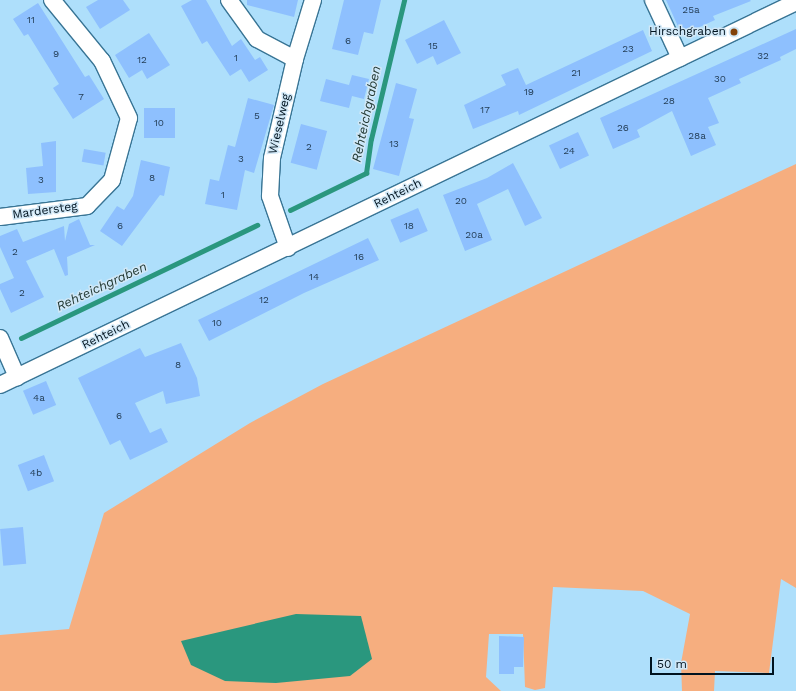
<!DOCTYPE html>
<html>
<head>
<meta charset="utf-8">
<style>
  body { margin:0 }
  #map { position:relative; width:796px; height:691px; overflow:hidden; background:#aedffb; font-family:"Work Sans",sans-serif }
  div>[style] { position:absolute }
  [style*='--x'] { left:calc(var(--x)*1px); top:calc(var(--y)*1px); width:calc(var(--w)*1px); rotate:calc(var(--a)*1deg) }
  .green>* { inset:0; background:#f6ae7f }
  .water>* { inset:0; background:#2a977e }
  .stream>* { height:5px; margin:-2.5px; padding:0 2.5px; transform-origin:2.5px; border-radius:2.5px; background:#2a977e }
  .building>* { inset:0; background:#8ec0fe; transform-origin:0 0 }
  .roads { filter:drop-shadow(1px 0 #397595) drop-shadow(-1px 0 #397595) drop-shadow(0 1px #397595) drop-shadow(0 -1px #397595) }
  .street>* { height:16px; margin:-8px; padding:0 8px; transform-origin:8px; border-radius:8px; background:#fff }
  .dots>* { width:11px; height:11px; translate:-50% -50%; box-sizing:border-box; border:2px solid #d1e8f7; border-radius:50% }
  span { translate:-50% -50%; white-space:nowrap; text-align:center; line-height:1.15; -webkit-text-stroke:3px #d1e8f7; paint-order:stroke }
  .number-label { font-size:10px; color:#243e57 }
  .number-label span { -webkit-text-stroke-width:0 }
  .poi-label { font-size:12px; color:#00131f }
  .right { translate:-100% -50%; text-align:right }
  .street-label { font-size:12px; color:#00131f }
  .water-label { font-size:13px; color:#1f3630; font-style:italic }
  .scale { position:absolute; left:650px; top:657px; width:124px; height:18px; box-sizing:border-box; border:2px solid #00131f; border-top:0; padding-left:5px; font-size:12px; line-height:14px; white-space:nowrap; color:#00131f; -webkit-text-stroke:3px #d1e8f7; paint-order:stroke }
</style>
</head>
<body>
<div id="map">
  <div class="green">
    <div style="clip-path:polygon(796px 164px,796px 588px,781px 579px,769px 673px,715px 671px,714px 691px,682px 691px,681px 663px,690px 614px,643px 591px,553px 587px,545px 688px,535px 690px,525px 687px,523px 634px,489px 634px,486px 677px,501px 691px,0 691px,0 635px,69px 629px,104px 513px,250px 423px,323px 384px)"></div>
  </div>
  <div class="water">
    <div style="clip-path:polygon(296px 614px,361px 616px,372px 659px,350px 676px,276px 683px,225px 681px,191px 665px,181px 641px)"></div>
  </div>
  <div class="stream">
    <div style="--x:290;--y:210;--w:85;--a:-26"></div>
    <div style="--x:366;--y:173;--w:34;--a:-82"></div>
    <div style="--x:371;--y:139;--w:143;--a:-76.6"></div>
    <div style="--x:21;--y:338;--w:262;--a:-25.6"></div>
  </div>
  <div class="building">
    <div style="clip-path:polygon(98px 0,123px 0,130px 10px,100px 29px,86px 7px)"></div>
    <div style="clip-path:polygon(192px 0,206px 0,232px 46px,241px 39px,255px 60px,260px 57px,268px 70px,249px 82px,241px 69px,230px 76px,207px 41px,202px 44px,181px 6px)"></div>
    <div style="clip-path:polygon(247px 0,298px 0,294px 17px,247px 5px)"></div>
    <div style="clip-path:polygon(344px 0,381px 0,373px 34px,364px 32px,358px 55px,332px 49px)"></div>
    <div style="clip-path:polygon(666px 0,750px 0,751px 1px,713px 16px,715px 20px,682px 35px)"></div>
    <div style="clip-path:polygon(38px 3px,85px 77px,89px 75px,104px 99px,73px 119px,53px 88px,59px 84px,28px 34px,24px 36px,13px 19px)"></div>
    <div style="clip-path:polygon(444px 20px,461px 53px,437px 65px,433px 56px,417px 64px,405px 40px)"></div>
    <div style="clip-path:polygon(796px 29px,796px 49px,780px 57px,781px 60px,739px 79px,741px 83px,708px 98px,719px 123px,708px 127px,716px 145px,691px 156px,672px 111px,637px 130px,640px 137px,613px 149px,600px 118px)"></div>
    <div style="clip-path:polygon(643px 30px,652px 51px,519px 115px,518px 111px,473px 129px,464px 105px,506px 85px,501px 75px,518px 68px,526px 85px)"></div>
    <div style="clip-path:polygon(149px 33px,170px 65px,147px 79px,142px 70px,129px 78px,115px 55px)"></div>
    <div style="clip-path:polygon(352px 75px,369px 79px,364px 99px,352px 96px,349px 108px,320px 101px,326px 79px,349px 85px)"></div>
    <div style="clip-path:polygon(396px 83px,417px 89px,409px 118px,414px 119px,399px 176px,373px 169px)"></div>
    <div style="clip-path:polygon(248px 98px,274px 105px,254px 173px,245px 170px,237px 210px,205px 204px,210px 179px,219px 181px,228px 145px,235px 147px)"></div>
    <div style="left:144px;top:108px;width:31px;height:30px"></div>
    <div style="left:301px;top:124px;width:27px;height:40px;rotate:15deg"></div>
    <div style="left:578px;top:132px;width:26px;height:32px;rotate:65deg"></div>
    <div style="clip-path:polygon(56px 141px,56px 192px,28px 194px,26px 168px,43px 166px,41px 143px)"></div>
    <div style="left:84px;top:149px;width:22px;height:13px;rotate:10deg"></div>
    <div style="clip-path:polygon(141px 160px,170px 167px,164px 196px,160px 195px,122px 246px,100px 231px,117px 206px,124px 210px,133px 196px)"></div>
    <div style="clip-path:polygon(513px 163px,542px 218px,525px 226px,508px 189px,477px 204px,492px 240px,465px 251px,443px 195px,487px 178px)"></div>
    <div style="left:418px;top:208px;width:25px;height:30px;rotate:67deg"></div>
    <div style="clip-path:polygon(79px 219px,90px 245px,95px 245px,67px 257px,68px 275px,65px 276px,54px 249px,26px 261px,44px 297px,11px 313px,0 289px,0 284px,14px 278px,0 247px,0 236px,17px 229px,23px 242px,64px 226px,65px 241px,69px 224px)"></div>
    <div style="clip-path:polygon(368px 238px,379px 260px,304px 293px,209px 341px,198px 320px)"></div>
    <div style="clip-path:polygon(181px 343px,197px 378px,200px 396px,166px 404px,163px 391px,135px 403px,150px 433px,161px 428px,168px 442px,130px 460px,120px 440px,110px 445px,78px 378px,140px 348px,145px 357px)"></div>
    <div style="left:46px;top:381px;width:26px;height:25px;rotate:67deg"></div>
    <div style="left:44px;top:455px;width:28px;height:28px;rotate:69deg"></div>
    <div style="left:23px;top:527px;width:37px;height:23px;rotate:85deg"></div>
    <div style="clip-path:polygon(499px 636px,524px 637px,523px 667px,514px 667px,514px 674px,499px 674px)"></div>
  </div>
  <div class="roads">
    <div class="street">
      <div style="--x:229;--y:0;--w:48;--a:54.3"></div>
      <div style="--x:257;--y:39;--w:43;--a:27.8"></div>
      <div style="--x:653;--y:0;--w:64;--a:65"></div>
      <div style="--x:0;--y:217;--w:88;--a:-7.2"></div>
      <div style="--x:87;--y:206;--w:36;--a:-46"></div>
      <div style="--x:112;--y:180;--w:64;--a:-74.7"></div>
      <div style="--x:129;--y:118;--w:63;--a:-115.3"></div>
      <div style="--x:102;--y:61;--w:79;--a:-129.3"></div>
      <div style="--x:288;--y:248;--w:55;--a:-109.1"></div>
      <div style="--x:270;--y:196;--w:38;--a:-87"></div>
      <div style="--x:272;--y:158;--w:102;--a:-76.9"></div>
      <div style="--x:295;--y:59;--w:62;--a:-73"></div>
      <div style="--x:0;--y:338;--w:43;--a:66.4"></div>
      <div style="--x:0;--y:385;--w:883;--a:-25.69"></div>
    </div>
  </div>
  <div class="dots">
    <div style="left:734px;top:32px;background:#82420a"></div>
  </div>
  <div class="number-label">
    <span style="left:691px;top:10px">25a</span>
    <span style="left:31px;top:20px">11</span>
    <span style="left:348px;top:41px">6</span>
    <span style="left:433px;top:46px">15</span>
    <span style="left:628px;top:49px">23</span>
    <span style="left:56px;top:54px">9</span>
    <span style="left:763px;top:56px">32</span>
    <span style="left:236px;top:58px">1</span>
    <span style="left:142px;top:60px">12</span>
    <span style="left:576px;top:73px">21</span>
    <span style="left:720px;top:79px">30</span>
    <span style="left:529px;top:92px">19</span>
    <span style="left:81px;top:97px">7</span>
    <span style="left:669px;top:101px">28</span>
    <span style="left:485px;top:110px">17</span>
    <span style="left:257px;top:116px">5</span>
    <span style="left:159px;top:123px">10</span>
    <span style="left:623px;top:128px">26</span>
    <span style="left:697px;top:136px">28a</span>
    <span style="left:394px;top:144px">13</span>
    <span style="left:309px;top:147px">2</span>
    <span style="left:569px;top:151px">24</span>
    <span style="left:241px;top:159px">3</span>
    <span style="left:152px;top:178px">8</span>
    <span style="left:41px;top:180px">3</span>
    <span style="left:223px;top:195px">1</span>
    <span style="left:461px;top:201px">20</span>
    <span style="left:120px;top:226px">6</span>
    <span style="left:409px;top:226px">18</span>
    <span style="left:474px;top:235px">20a</span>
    <span style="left:15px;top:252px">2</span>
    <span style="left:359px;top:257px">16</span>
    <span style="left:314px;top:277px">14</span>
    <span style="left:22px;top:293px">2</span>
    <span style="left:264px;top:300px">12</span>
    <span style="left:217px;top:323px">10</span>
    <span style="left:178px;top:365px">8</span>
    <span style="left:39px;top:398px">4a</span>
    <span style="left:119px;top:416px">6</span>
    <span style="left:36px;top:473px">4b</span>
  </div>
  <div class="poi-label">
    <span class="right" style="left:726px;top:32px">Hirschgraben</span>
  </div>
  <div class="street-label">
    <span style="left:280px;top:124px;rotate:-77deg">Wieselweg</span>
    <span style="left:398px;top:194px;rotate:-26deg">Rehteich</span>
    <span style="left:45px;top:211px;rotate:-8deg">Mardersteg</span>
    <span style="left:106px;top:335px;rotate:-26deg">Rehteich</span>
  </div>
  <div class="water-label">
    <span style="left:367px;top:114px;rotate:-78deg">Rehteichgraben</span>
    <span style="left:102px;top:287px;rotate:-25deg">Rehteichgraben</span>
  </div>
  <div class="scale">50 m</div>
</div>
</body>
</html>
